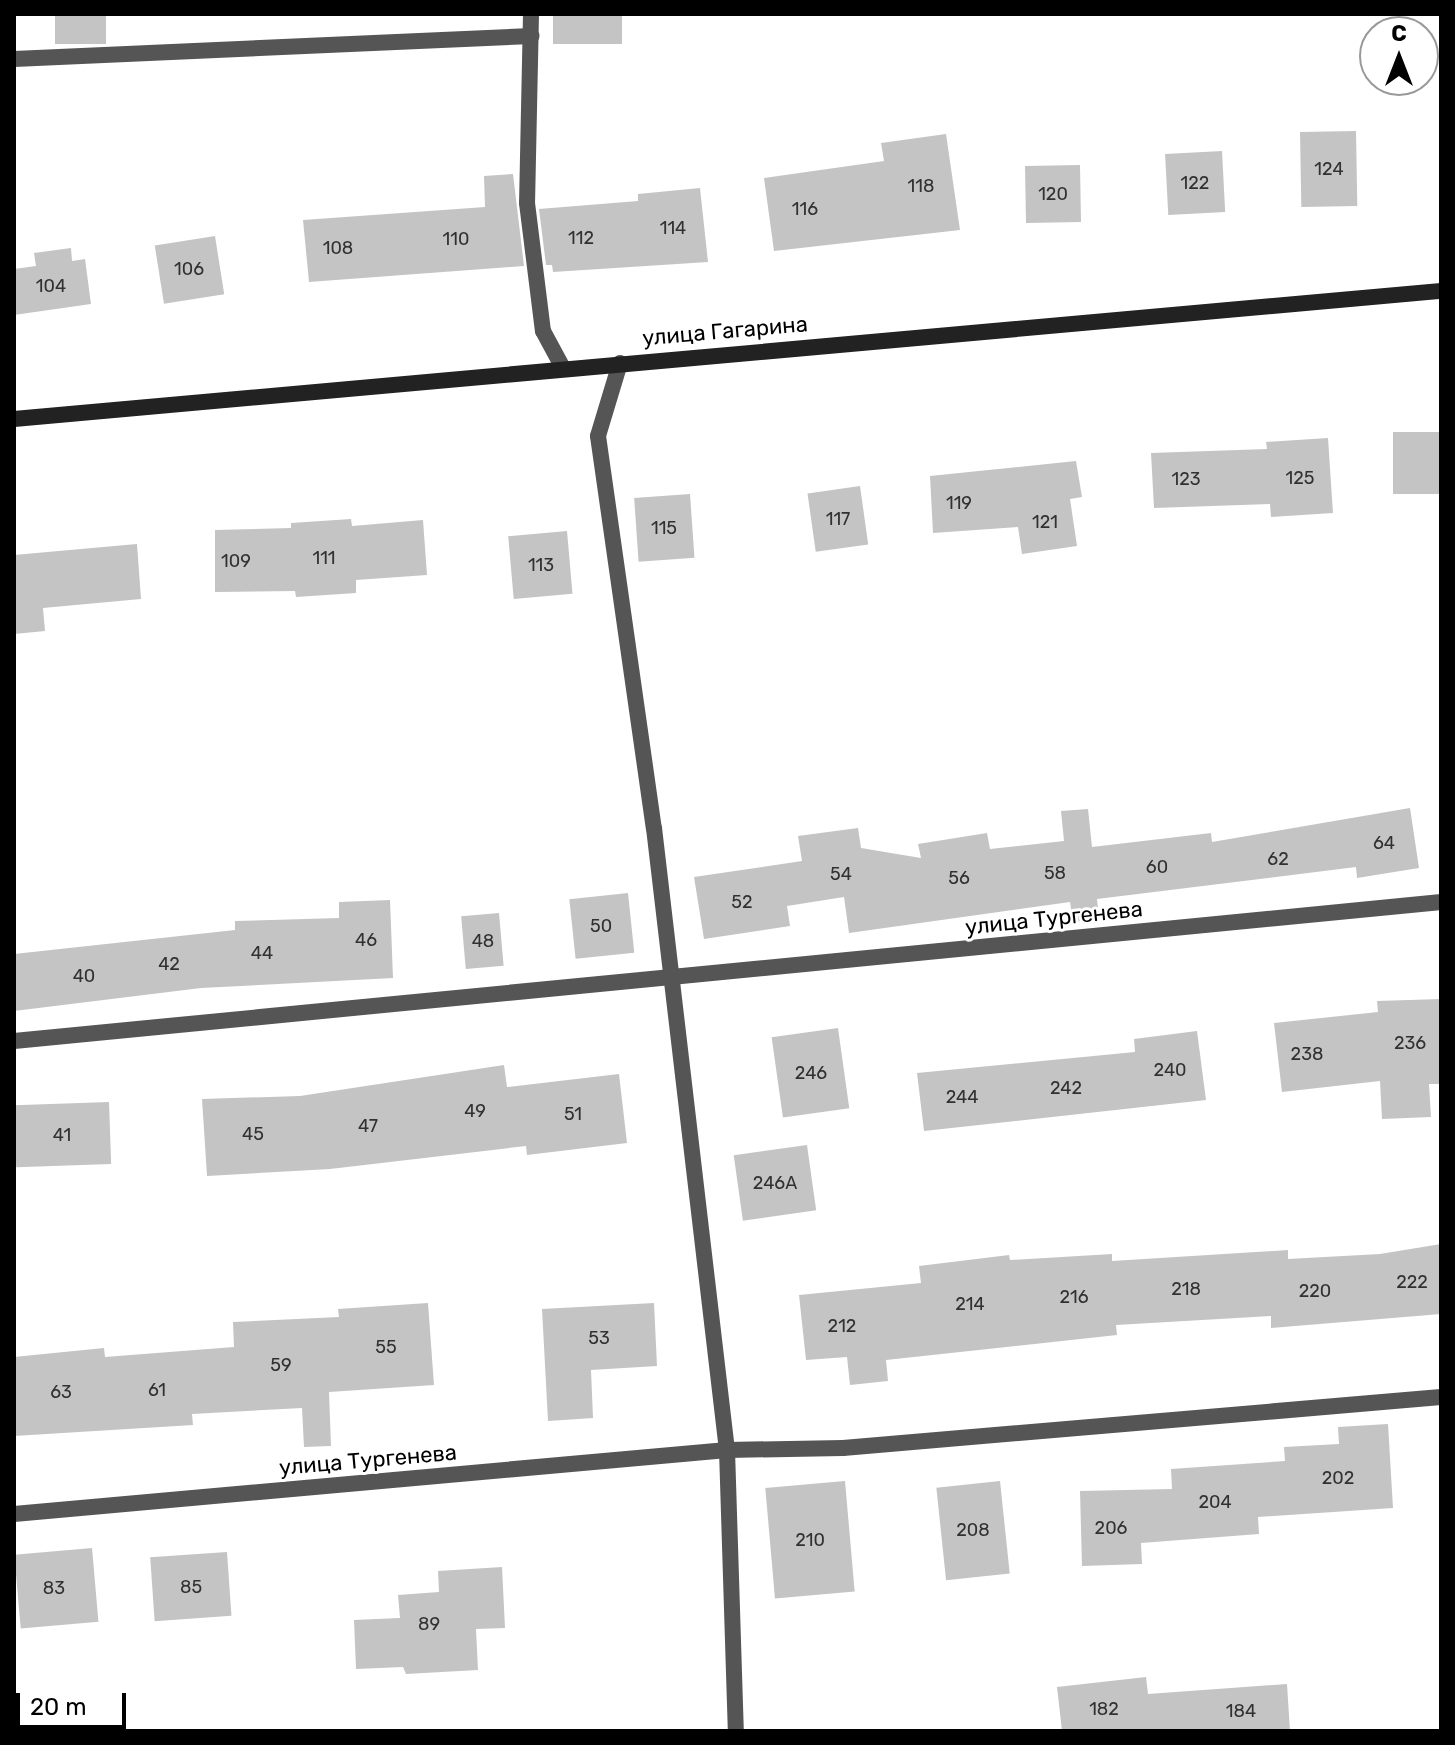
<!DOCTYPE html>
<html>
<head>
<meta charset="utf-8">
<style>
  body { margin:0 }
  #map { position:relative; width:1455px; height:1745px; overflow:hidden; background:#fff; font-family:Rubik,sans-serif }
  div>[style] { position:absolute }
  [style*='--x'] { left:calc(var(--x)*1px); top:calc(var(--y)*1px); width:calc(var(--w)*1px); rotate:calc(var(--a)*1deg) }
  .building>* { inset:0; background:#c4c4c4; transform-origin:0 0 }
  .street>* { height:16px; margin:-8px; padding:0 8px; transform-origin:8px; border-radius:8px; background:#555 }
  .secondary>* { height:16px; margin:-8px; padding:0 8px; transform-origin:8px; border-radius:8px; background:#222 }
  span { translate:-50% -50%; white-space:nowrap; text-align:center; line-height:1.15; -webkit-text-stroke:6px #fff; paint-order:stroke }
  .number-label { font-size:18px; color:#313131 }
  .number-label span { -webkit-text-stroke-width:0 }
  .street-label { font-size:22px; color:#000 }
  .frame { position:absolute; inset:0; border:16px solid #000; pointer-events:none }
  .north { position:absolute; left:1359px; top:16px; width:80px; height:80px; box-sizing:border-box; background:#fff; border:2px solid #999; border-radius:50%; rotate:0deg; font-size:22px; font-weight:700; line-height:32px; text-align:center; color:#000 }
  .north::after { content:''; display:block; margin:auto; width:28px; height:36px; background:#000; clip-path:polygon(50% 0,100% 100%,50% 72%,0 100%) }
  .scale { position:absolute; left:16px; top:1693px; width:110px; height:36px; box-sizing:border-box; border:4px solid #000; border-top:0; padding-left:10px; font-size:24px; line-height:28px; white-space:nowrap; color:#000; -webkit-text-stroke:6px #fff; paint-order:stroke }
</style>
</head>
<body>
<div id="map">
  <div class="building">
    <div style="left:55px;top:14px;width:51px;height:30px"></div>
    <div style="left:553px;top:14px;width:69px;height:30px"></div>
    <div style="left:1356px;top:131px;width:75px;height:56px;rotate:89deg"></div>
    <div style="clip-path:polygon(946px 134px,960px 230px,774px 251px,764px 178px,884px 161px,881px 143px)"></div>
    <div style="left:1222px;top:151px;width:61px;height:57px;rotate:87deg"></div>
    <div style="left:1080px;top:165px;width:57px;height:55px;rotate:89deg"></div>
    <div style="clip-path:polygon(513px 174px,524px 266px,309px 282px,303px 220px,485px 207px,484px 176px)"></div>
    <div style="clip-path:polygon(700px 188px,708px 262px,553px 272px,552px 265px,546px 265px,539px 209px,638px 201px,638px 194px)"></div>
    <div style="left:215px;top:236px;width:59px;height:61px;rotate:81deg"></div>
    <div style="clip-path:polygon(71px 248px,72px 261px,85px 259px,91px 304px,14px 315px,14px 269px,36px 266px,34px 253px)"></div>
    <div style="left:1441px;top:432px;width:62px;height:48px;rotate:90deg"></div>
    <div style="clip-path:polygon(1328px 438px,1333px 513px,1271px 517px,1270px 504px,1154px 508px,1151px 453px,1267px 449px,1266px 442px)"></div>
    <div style="clip-path:polygon(1076px 461px,1082px 497px,1070px 499px,1077px 546px,1022px 554px,1018px 527px,933px 533px,930px 476px)"></div>
    <div style="left:860px;top:486px;width:59px;height:53px;rotate:82deg"></div>
    <div style="left:690px;top:494px;width:64px;height:56px;rotate:86deg"></div>
    <div style="clip-path:polygon(351px 519px,352px 526px,423px 520px,427px 575px,356px 580px,356px 593px,296px 597px,295px 591px,215px 592px,215px 530px,291px 528px,291px 523px)"></div>
    <div style="left:567px;top:531px;width:63px;height:59px;rotate:85deg"></div>
    <div style="clip-path:polygon(137px 544px,141px 599px,43px 608px,45px 631px,14px 634px,14px 555px)"></div>
    <div style="clip-path:polygon(1410px 808px,1419px 868px,1357px 878px,1356px 867px,1097px 899px,1099px 919px,1073px 922px,1070px 902px,849px 933px,844px 897px,787px 906px,790px 926px,704px 939px,694px 877px,802px 861px,798px 836px,858px 828px,861px 848px,921px 858px,918px 844px,987px 833px,990px 849px,1064px 841px,1061px 811px,1088px 809px,1092px 847px,1211px 833px,1212px 842px)"></div>
    <div style="left:628px;top:893px;width:60px;height:59px;rotate:84deg"></div>
    <div style="clip-path:polygon(390px 900px,393px 978px,201px 988px,14px 1011px,14px 954px,235px 930px,235px 921px,339px 918px,339px 902px)"></div>
    <div style="left:499px;top:913px;width:53px;height:38px;rotate:85deg"></div>
    <div style="clip-path:polygon(1441px 999px,1441px 1084px,1429px 1084px,1431px 1117px,1382px 1119px,1380px 1081px,1282px 1092px,1274px 1023px,1378px 1012px,1377px 1001px)"></div>
    <div style="left:838px;top:1028px;width:81px;height:67px;rotate:82deg"></div>
    <div style="clip-path:polygon(1197px 1031px,1206px 1100px,924px 1131px,917px 1073px,1135px 1052px,1134px 1039px)"></div>
    <div style="clip-path:polygon(504px 1065px,507px 1087px,619px 1074px,627px 1143px,527px 1155px,526px 1146px,330px 1169px,207px 1176px,202px 1099px,300px 1096px)"></div>
    <div style="left:109px;top:1102px;width:62px;height:95px;rotate:88deg"></div>
    <div style="left:807px;top:1145px;width:66px;height:74px;rotate:82deg"></div>
    <div style="clip-path:polygon(1441px 1244px,1441px 1314px,1271px 1328px,1271px 1316px,1116px 1325px,1117px 1335px,886px 1360px,888px 1381px,850px 1385px,847px 1357px,806px 1360px,799px 1295px,921px 1283px,919px 1266px,1009px 1255px,1010px 1260px,1112px 1254px,1112px 1261px,1288px 1250px,1288px 1259px,1380px 1254px)"></div>
    <div style="clip-path:polygon(428px 1303px,434px 1385px,329px 1392px,331px 1446px,304px 1447px,302px 1408px,192px 1414px,193px 1425px,14px 1436px,14px 1357px,104px 1348px,105px 1357px,234px 1347px,233px 1322px,339px 1317px,338px 1309px)"></div>
    <div style="clip-path:polygon(654px 1303px,657px 1366px,591px 1370px,593px 1418px,548px 1421px,542px 1309px)"></div>
    <div style="clip-path:polygon(1388px 1424px,1393px 1508px,1258px 1517px,1259px 1534px,1141px 1543px,1142px 1564px,1082px 1566px,1080px 1491px,1172px 1489px,1171px 1469px,1285px 1461px,1284px 1447px,1339px 1444px,1338px 1427px)"></div>
    <div style="left:845px;top:1481px;width:111px;height:80px;rotate:85deg"></div>
    <div style="left:1000px;top:1481px;width:93px;height:64px;rotate:84deg"></div>
    <div style="left:92px;top:1548px;width:74px;height:78px;rotate:85deg"></div>
    <div style="left:227px;top:1552px;width:64px;height:77px;rotate:86deg"></div>
    <div style="clip-path:polygon(502px 1567px,505px 1628px,476px 1629px,478px 1670px,406px 1674px,403px 1667px,356px 1669px,354px 1620px,400px 1618px,398px 1595px,439px 1592px,438px 1571px)"></div>
    <div style="clip-path:polygon(1146px 1677px,1148px 1694px,1287px 1684px,1290px 1731px,1062px 1731px,1057px 1687px)"></div>
  </div>
  <div class="street">
    <div style="--x:531;--y:14;--w:189;--a:91.2"></div>
    <div style="--x:527;--y:203;--w:129;--a:82.9"></div>
    <div style="--x:543;--y:331;--w:42;--a:61.6"></div>
    <div style="--x:14;--y:59;--w:518;--a:-2.55"></div>
    <div style="--x:620;--y:363;--w:76;--a:106.8"></div>
    <div style="--x:598;--y:436;--w:396;--a:81.9"></div>
    <div style="--x:654;--y:828;--w:626;--a:83.31"></div>
    <div style="--x:727;--y:1450;--w:281;--a:88.2"></div>
    <div style="--x:14;--y:1041;--w:1434;--a:-5.56"></div>
    <div style="--x:14;--y:1514;--w:716;--a:-5.13"></div>
    <div style="--x:727;--y:1450;--w:116;--a:-1"></div>
    <div style="--x:843;--y:1448;--w:600;--a:-4.87"></div>
  </div>
  <div class="secondary">
    <div style="--x:14;--y:419;--w:1433;--a:-5.13"></div>
  </div>
  <div class="number-label">
    <span style="left:1329px;top:169px">124</span>
    <span style="left:1195px;top:183px">122</span>
    <span style="left:921px;top:186px">118</span>
    <span style="left:1053px;top:194px">120</span>
    <span style="left:805px;top:209px">116</span>
    <span style="left:673px;top:228px">114</span>
    <span style="left:581px;top:238px">112</span>
    <span style="left:456px;top:239px">110</span>
    <span style="left:338px;top:248px">108</span>
    <span style="left:189px;top:269px">106</span>
    <span style="left:51px;top:286px">104</span>
    <span style="left:1300px;top:478px">125</span>
    <span style="left:1186px;top:479px">123</span>
    <span style="left:959px;top:503px">119</span>
    <span style="left:838px;top:519px">117</span>
    <span style="left:1045px;top:522px">121</span>
    <span style="left:664px;top:528px">115</span>
    <span style="left:324px;top:558px">111</span>
    <span style="left:236px;top:561px">109</span>
    <span style="left:541px;top:565px">113</span>
    <span style="left:1384px;top:843px">64</span>
    <span style="left:1278px;top:859px">62</span>
    <span style="left:1157px;top:867px">60</span>
    <span style="left:1055px;top:873px">58</span>
    <span style="left:841px;top:874px">54</span>
    <span style="left:959px;top:878px">56</span>
    <span style="left:742px;top:902px">52</span>
    <span style="left:601px;top:926px">50</span>
    <span style="left:366px;top:940px">46</span>
    <span style="left:483px;top:941px">48</span>
    <span style="left:262px;top:953px">44</span>
    <span style="left:169px;top:964px">42</span>
    <span style="left:84px;top:976px">40</span>
    <span style="left:1410px;top:1043px">236</span>
    <span style="left:1307px;top:1054px">238</span>
    <span style="left:1170px;top:1070px">240</span>
    <span style="left:811px;top:1073px">246</span>
    <span style="left:1066px;top:1088px">242</span>
    <span style="left:962px;top:1097px">244</span>
    <span style="left:475px;top:1111px">49</span>
    <span style="left:573px;top:1114px">51</span>
    <span style="left:368px;top:1126px">47</span>
    <span style="left:253px;top:1134px">45</span>
    <span style="left:62px;top:1135px">41</span>
    <span style="left:775px;top:1183px">246А</span>
    <span style="left:1412px;top:1282px">222</span>
    <span style="left:1186px;top:1289px">218</span>
    <span style="left:1315px;top:1291px">220</span>
    <span style="left:1074px;top:1297px">216</span>
    <span style="left:970px;top:1304px">214</span>
    <span style="left:842px;top:1326px">212</span>
    <span style="left:599px;top:1338px">53</span>
    <span style="left:386px;top:1347px">55</span>
    <span style="left:281px;top:1365px">59</span>
    <span style="left:157px;top:1390px">61</span>
    <span style="left:61px;top:1392px">63</span>
    <span style="left:1338px;top:1478px">202</span>
    <span style="left:1215px;top:1502px">204</span>
    <span style="left:1111px;top:1528px">206</span>
    <span style="left:973px;top:1530px">208</span>
    <span style="left:810px;top:1540px">210</span>
    <span style="left:191px;top:1587px">85</span>
    <span style="left:54px;top:1588px">83</span>
    <span style="left:429px;top:1624px">89</span>
    <span style="left:1104px;top:1709px">182</span>
    <span style="left:1241px;top:1711px">184</span>
  </div>
  <div class="street-label">
    <span style="left:725px;top:331px;rotate:-5deg">улица Гагарина</span>
    <span style="left:1054px;top:918px;rotate:-6deg">улица Тургенева</span>
    <span style="left:368px;top:1460px;rotate:-5deg">улица Тургенева</span>
  </div>
  <div class="frame"></div>
  <div class="north">С</div>
  <div class="scale">20 m</div>
</div>
</body>
</html>
